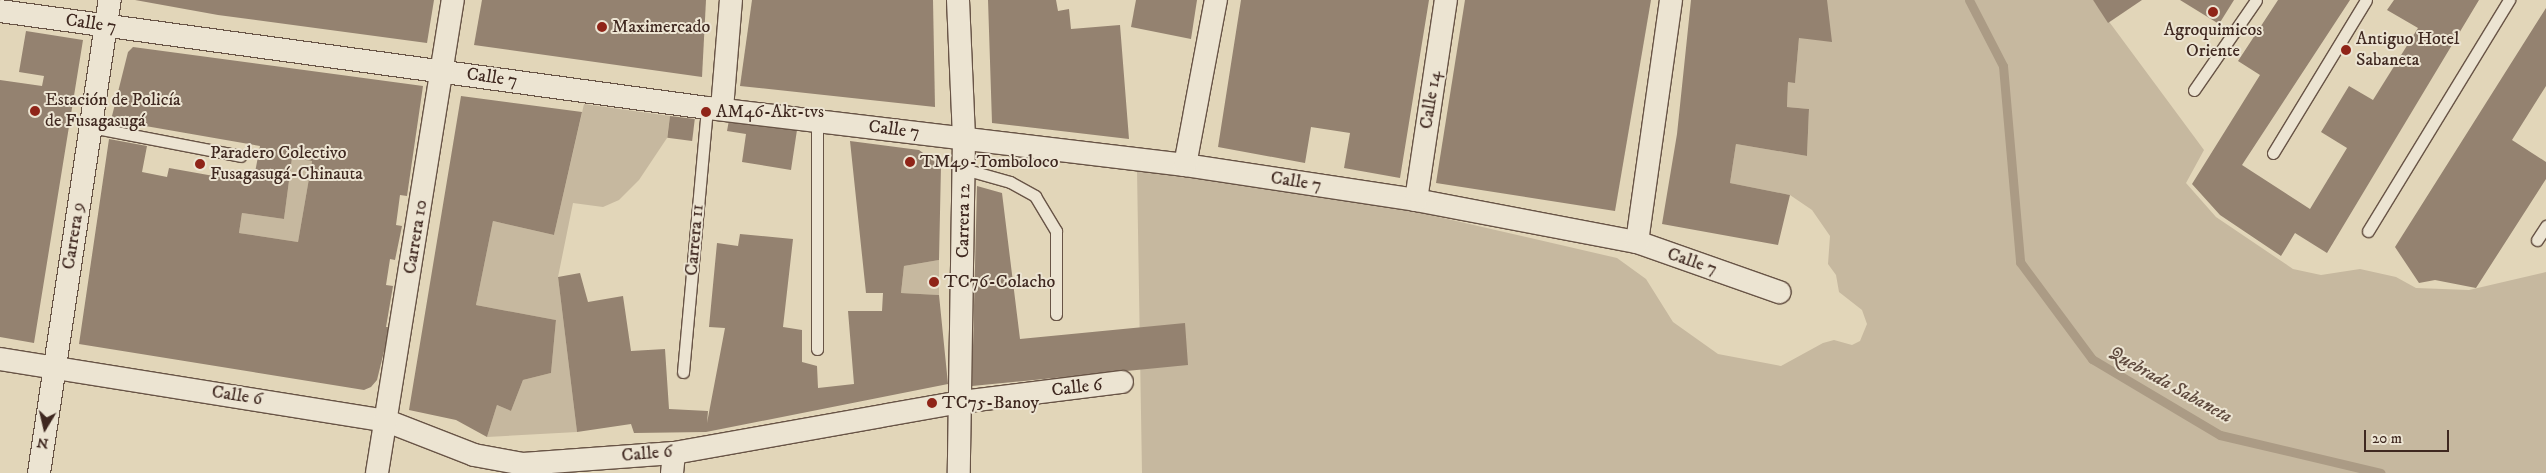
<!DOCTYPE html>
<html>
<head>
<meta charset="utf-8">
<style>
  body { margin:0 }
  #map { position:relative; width:2546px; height:473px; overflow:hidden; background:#e2d6b9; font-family:"IM FELL DW Pica",serif }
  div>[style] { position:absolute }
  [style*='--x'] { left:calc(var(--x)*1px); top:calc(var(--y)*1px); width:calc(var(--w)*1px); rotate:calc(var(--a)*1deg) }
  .green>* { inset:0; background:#c6b89f }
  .stream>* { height:9px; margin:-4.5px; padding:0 4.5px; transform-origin:4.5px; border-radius:4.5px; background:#ab9b85 }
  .building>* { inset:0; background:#948270; transform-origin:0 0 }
  .roads { filter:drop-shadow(1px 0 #685446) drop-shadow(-1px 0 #685446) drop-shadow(0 1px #685446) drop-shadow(0 -1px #685446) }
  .service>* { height:11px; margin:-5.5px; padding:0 5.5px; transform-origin:5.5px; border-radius:5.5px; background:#ece4d2 }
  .minor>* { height:22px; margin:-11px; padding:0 11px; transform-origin:11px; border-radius:11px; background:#ece4d2 }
  .dots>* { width:14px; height:14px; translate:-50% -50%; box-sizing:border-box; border:2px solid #ece4d2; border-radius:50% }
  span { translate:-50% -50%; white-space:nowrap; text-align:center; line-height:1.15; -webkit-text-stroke:4px #ece4d2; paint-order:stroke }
  .street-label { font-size:18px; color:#3f2820 }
  .poi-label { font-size:18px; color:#3f2820 }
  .left { translate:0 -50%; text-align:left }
  .water-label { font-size:19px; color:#5f4a3e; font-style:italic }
  .north { position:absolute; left:20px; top:403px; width:50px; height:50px; -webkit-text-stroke:4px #ece4d2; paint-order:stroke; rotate:189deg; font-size:14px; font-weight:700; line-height:20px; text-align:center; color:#3f2820 }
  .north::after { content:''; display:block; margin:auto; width:18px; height:22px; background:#3f2820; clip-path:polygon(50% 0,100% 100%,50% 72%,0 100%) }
  .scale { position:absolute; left:2364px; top:430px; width:85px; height:22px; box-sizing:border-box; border:2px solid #3f2820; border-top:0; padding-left:6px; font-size:15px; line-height:18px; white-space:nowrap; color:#3f2820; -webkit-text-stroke:4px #ece4d2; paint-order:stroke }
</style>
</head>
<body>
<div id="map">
  <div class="green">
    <div style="clip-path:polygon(1827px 0,2093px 0,2204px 150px,2186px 183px,2216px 217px,2293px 269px,2321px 275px,2360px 269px,2396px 277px,2416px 288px,2469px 290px,2546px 272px,2546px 473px,1142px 473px,1137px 170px,1417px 212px,1617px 258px,1646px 279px,1673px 322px,1718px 354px,1781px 366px,1823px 343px,1834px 340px,1852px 345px,1860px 341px,1867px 324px,1862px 310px,1839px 292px,1836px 275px,1828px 264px,1830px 236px,1812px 210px,1790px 195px,1730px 183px,1736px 144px,1807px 156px,1809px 109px,1787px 107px,1788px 82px,1795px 82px,1799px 38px)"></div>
    <div style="clip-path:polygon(584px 104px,670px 116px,667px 138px,639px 180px,619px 200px,603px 207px,573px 203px,558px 277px,577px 432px,487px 437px,497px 405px,511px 411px,523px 380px,551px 373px,556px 320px,476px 305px,493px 221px,554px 235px)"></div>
    <div style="clip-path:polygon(292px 158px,312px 161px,298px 242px,239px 233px,242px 213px,284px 219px)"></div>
    <div style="clip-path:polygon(939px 260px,939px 295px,901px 293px,904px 266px)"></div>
  </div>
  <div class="stream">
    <div style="--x:1969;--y:0;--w:74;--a:62.7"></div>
    <div style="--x:2003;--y:66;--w:197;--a:85"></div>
    <div style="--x:2020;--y:262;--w:121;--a:53.4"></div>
    <div style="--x:2092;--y:359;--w:149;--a:30.7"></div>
    <div style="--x:2220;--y:435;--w:165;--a:13.3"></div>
  </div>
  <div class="building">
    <div style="clip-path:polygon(135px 0,434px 0,427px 43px,218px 15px)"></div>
    <div style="clip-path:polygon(482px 0,706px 0,702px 77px,474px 45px)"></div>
    <div style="clip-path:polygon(752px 0,933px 0,935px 107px,740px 86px)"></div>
    <div style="clip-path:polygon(988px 0,1056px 0,1058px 11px,1069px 9px,1071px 29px,1120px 25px,1129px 139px,992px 123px)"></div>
    <div style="clip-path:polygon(1136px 0,1197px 0,1191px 39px,1131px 27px)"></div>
    <div style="clip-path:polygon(1241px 0,1429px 0,1400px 178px,1344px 168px,1350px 133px,1311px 127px,1305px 163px,1218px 147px)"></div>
    <div style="clip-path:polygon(1465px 0,1651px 0,1615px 211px,1436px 183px)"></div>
    <div style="clip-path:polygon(1691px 0,1827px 0,1832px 42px,1799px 38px,1795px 83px,1788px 82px,1787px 107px,1809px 109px,1807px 156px,1736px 144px,1730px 183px,1790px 195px,1778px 245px,1662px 224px,1677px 134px)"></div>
    <div style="clip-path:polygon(2093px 0,2142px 0,2108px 23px)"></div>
    <div style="clip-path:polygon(2180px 0,2234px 0,2219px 24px)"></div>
    <div style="clip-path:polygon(2278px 0,2350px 0,2242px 165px,2310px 209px,2347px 148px,2321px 132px,2349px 86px,2373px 100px,2418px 28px,2387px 10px,2394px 0,2479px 0,2327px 253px,2295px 233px,2281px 256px,2220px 215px,2192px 184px,2260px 75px,2238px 61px)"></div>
    <div style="clip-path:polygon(2546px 8px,2546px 86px,2512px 140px,2546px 162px,2546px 179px,2476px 288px,2435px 280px,2419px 283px,2395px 247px)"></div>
    <div style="clip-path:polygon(26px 31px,83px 40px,34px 343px,0 337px,0 80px,42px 86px,44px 76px,19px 72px)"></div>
    <div style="clip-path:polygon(evenodd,133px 47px,423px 86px,407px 196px,400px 195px,396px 225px,402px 226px,395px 260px,390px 259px,386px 285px,393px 286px,386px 327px,390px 327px,377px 380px,371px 387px,364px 390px,79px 344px,109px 139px,147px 146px,142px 172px,167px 177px,169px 168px,253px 183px,260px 146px,111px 120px,128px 52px,133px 47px,292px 158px,312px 161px,298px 242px,239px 233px,242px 213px,284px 219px,292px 158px)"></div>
    <div style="clip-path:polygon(461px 96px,582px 112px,554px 235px,493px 221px,476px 305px,556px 320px,551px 373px,523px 380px,511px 411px,497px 405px,487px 437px,456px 420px,409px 410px)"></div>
    <div style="left:670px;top:116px;width:25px;height:22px;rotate:7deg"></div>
    <div style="clip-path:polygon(729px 120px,797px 130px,791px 170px,742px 162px,746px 134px,727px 131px)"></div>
    <div style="clip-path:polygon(850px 141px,919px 150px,941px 166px,939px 260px,904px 266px,901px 293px,939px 295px,948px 384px,706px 432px,634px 433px,631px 424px,577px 432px,558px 277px,580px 273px,588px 302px,623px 296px,631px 351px,665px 349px,669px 409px,708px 411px,707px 423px,725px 328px,709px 327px,717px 243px,738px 246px,740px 234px,793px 239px,783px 327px,802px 330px,802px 362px,817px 366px,818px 388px,854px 384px,848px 311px,882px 311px,883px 293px,866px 293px)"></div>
    <div style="clip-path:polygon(977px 186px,1002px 193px,1020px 339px,1185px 323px,1188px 365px,972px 386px)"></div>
  </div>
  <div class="roads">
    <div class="service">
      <div style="--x:2194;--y:90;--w:109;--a:-55.4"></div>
      <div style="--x:90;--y:127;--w:153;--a:10.9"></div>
      <div style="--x:2273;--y:153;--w:179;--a:-58.7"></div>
      <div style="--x:964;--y:169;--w:48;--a:15.8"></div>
      <div style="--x:1010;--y:182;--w:29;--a:29"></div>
      <div style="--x:1035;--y:196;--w:41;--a:59"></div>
      <div style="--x:1056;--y:231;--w:83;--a:90"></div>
      <div style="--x:2368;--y:231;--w:271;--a:-58.6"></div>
      <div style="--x:2537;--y:240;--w:17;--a:-57"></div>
      <div style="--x:817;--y:349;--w:228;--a:-90"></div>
      <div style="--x:683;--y:372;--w:265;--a:-84.8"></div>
    </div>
    <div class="minor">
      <div style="--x:958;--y:0;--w:138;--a:87.5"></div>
      <div style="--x:964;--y:138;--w:335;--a:90.9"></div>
      <div style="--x:0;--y:11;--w:714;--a:7.81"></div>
      <div style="--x:707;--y:108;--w:481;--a:6.8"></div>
      <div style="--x:1185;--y:165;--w:234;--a:8.6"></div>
      <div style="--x:1416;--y:200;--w:225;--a:10.8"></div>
      <div style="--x:1637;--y:242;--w:151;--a:19.4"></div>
      <div style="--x:722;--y:109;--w:109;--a:-85.3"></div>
      <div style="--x:1185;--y:165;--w:168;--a:-79.4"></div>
      <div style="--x:1416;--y:200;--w:202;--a:-81.5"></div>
      <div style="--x:1637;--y:242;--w:244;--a:-82"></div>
      <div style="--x:0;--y:359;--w:392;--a:9.1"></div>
      <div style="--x:387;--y:421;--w:93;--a:21.3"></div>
      <div style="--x:474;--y:455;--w:50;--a:10.4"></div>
      <div style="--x:523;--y:464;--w:151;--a:-4.2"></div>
      <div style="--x:674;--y:453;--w:291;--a:-10.1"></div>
      <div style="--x:961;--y:402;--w:162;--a:-7.1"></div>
      <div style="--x:39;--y:473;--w:478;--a:-81.5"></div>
      <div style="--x:377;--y:473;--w:479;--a:-80.9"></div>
      <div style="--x:672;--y:473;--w:20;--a:-84"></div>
    </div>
  </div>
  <div class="dots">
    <div style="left:2213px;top:12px;background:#8f2418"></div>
    <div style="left:602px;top:27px;background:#8f2418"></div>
    <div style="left:2346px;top:50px;background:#8f2418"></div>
    <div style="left:35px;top:111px;background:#8f2418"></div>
    <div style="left:706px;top:112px;background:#8f2418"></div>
    <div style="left:910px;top:162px;background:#8f2418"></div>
    <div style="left:200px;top:164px;background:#8f2418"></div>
    <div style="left:934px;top:282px;background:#8f2418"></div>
    <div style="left:932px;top:403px;background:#8f2418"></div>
  </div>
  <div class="street-label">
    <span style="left:91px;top:24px;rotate:8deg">Calle 7</span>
    <span style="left:492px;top:78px;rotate:8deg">Calle 7</span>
    <span style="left:1431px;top:100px;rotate:-81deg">Calle 14</span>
    <span style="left:894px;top:130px;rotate:7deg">Calle 7</span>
    <span style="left:1296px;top:182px;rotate:9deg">Calle 7</span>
    <span style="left:964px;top:221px;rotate:-89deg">Carrera 12</span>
    <span style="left:74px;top:236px;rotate:-81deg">Carrera 9</span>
    <span style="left:416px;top:237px;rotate:-81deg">Carrera 10</span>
    <span style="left:695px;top:240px;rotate:-85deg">Carrera 11</span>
    <span style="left:1692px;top:262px;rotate:19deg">Calle 7</span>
    <span style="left:1077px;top:388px;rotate:-7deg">Calle 6</span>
    <span style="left:237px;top:396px;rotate:9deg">Calle 6</span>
    <span style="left:647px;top:454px;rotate:-5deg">Calle 6</span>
  </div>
  <div class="poi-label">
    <span class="left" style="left:612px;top:27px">Maximercado</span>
    <span style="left:2213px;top:41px">Agroquimicos<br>Oriente</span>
    <span class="left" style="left:2356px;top:50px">Antiguo Hotel<br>Sabaneta</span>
    <span class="left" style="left:45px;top:111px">Estación de Policía<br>de Fusagasugá</span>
    <span class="left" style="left:716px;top:112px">AM46-Akt-tvs</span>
    <span class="left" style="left:210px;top:164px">Paradero Colectivo<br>Fusagasugá-Chinauta</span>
    <span class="left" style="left:920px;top:162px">TM49-Tomboloco</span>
    <span class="left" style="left:944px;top:282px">TC76-Colacho</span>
    <span class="left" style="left:942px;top:403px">TC75-Banoy</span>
  </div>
  <div class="water-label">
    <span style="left:2170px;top:385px;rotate:29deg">Quebrada Sabaneta</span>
  </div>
  <div class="north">N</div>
  <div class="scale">20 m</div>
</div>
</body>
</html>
